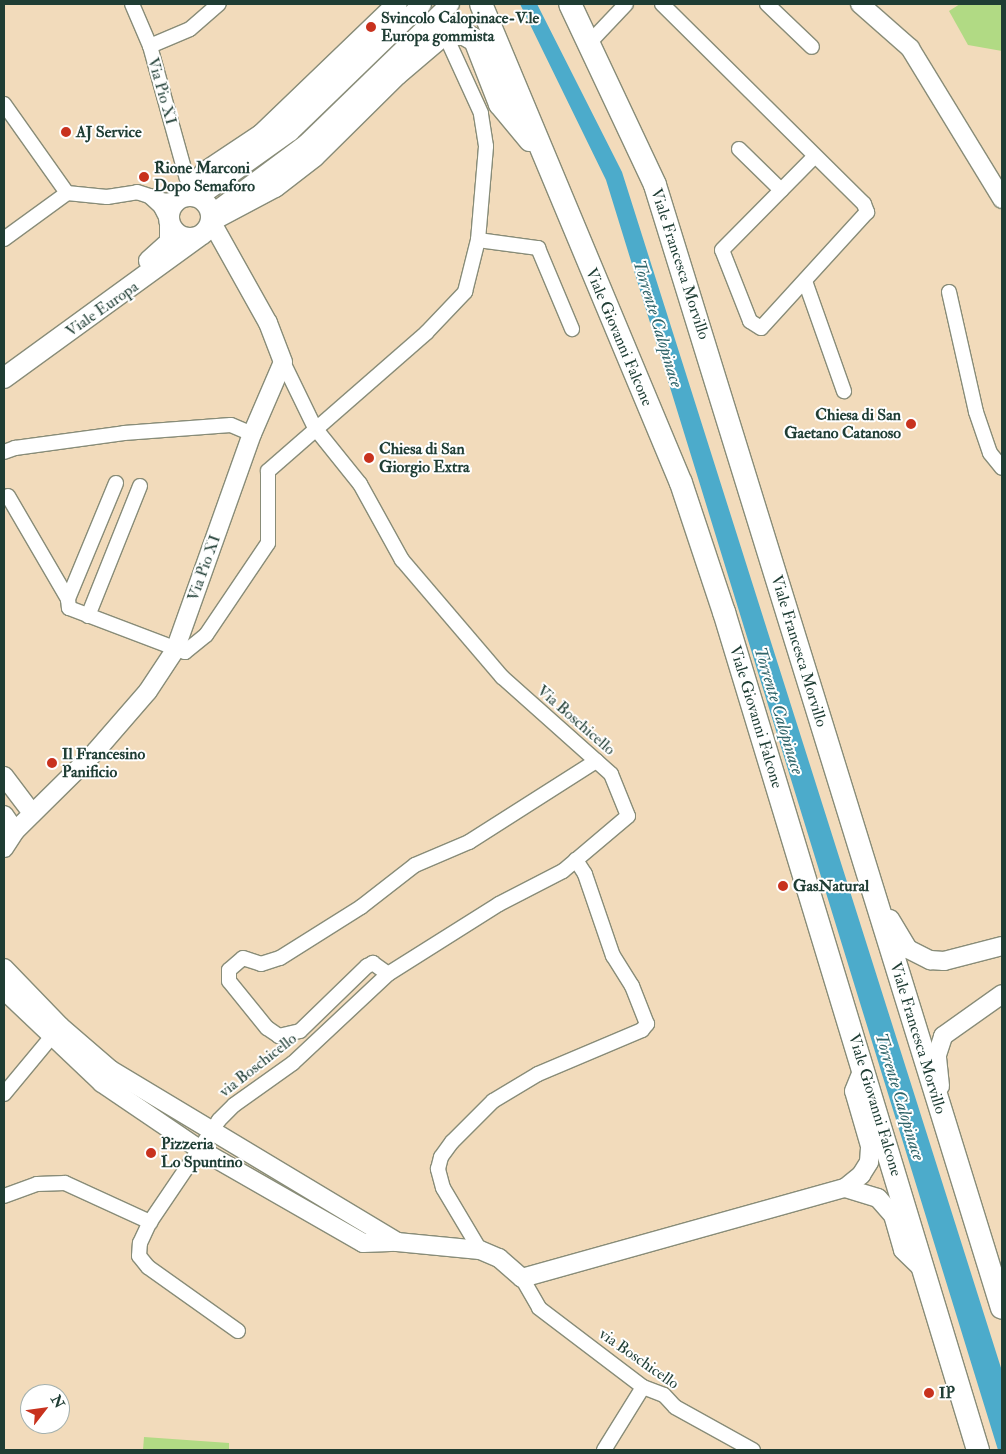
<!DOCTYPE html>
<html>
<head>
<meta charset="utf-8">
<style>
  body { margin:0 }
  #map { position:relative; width:1006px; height:1454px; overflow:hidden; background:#f2dbbb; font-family:"IM FELL Double Pica",serif }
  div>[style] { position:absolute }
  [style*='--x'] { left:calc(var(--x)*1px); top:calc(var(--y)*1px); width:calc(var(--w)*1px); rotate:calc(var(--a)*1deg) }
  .green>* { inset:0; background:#b1da84 }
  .water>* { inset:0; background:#4cabcb }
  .roads { filter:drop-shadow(1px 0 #888c78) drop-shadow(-1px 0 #888c78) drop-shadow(0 1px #888c78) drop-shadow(0 -1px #888c78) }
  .minor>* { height:14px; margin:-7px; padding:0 7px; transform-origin:7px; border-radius:7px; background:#fff }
  .tertiary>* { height:18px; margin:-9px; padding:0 9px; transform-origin:9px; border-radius:9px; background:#fff }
  .secondary>* { height:20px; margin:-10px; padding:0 10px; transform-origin:10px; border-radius:10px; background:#fff }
  .secondary>.ring { margin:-10px; padding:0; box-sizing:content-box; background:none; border:20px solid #fff; border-radius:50% }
  .primary>* { height:22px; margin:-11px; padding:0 11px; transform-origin:11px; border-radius:11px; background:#fff }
  .dots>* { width:14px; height:14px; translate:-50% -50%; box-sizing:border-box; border:2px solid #fff; border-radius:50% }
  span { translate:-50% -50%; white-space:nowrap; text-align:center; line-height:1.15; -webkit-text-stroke:4px #fff; paint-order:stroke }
  .poi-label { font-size:16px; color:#1f3d34; font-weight:700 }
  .left { translate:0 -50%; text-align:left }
  .right { translate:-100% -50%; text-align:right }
  .street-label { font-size:16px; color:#1f3d34 }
  .water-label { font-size:18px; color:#2f6469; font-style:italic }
  .frame { position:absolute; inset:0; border:5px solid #1f3d34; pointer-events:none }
  .north { position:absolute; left:20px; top:1384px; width:50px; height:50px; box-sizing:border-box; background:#fff; border:1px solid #a5b1ae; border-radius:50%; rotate:60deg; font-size:14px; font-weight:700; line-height:20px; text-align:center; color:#1f3d34 }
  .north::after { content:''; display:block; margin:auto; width:18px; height:22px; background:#c8321e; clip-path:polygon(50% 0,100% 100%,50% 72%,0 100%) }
</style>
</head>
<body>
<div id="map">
  <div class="green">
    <div style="clip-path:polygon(960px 4px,1002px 4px,1002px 51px,968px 45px,949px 11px)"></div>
    <div style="clip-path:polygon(144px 1437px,229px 1443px,229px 1450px,143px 1450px)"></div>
  </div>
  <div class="water">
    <div style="clip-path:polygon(520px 4px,537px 4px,622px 172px,1002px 1371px,1002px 1450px,998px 1450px,606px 180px)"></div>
  </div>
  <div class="roads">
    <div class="minor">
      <div style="--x:132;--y:4;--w:46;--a:66.8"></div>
      <div style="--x:150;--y:46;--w:138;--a:74.5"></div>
      <div style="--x:662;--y:4;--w:284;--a:44.7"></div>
      <div style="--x:864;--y:204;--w:9;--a:69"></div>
      <div style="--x:867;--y:212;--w:157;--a:132.4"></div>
      <div style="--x:761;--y:328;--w:13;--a:-148"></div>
      <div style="--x:750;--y:321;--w:76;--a:-111.5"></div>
      <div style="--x:722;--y:250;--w:132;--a:-45.3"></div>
      <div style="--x:767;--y:4;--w:62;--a:43.7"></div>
      <div style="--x:590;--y:42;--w:52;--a:-46.5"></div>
      <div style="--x:150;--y:46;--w:43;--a:-23"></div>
      <div style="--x:190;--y:29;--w:38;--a:-41"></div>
      <div style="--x:4;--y:104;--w:109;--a:54.7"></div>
      <div style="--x:739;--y:149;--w:59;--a:44.3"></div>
      <div style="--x:169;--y:223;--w:18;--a:-117"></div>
      <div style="--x:161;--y:207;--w:16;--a:-137"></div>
      <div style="--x:149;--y:196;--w:17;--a:17"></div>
      <div style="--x:165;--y:201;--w:13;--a:-9"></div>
      <div style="--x:4;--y:239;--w:78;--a:-36.1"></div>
      <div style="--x:67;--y:193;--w:40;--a:5.7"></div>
      <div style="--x:107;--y:197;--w:30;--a:-9"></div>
      <div style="--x:137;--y:192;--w:13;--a:18"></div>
      <div style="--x:478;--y:240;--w:61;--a:7.6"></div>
      <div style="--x:538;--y:248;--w:88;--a:67.2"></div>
      <div style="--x:805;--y:281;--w:117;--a:70.5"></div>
      <div style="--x:949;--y:292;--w:123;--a:77.3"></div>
      <div style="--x:976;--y:412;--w:43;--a:71.1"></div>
      <div style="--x:990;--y:453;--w:19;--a:51"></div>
      <div style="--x:4;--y:452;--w:12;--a:-20"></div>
      <div style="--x:15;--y:448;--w:110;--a:-7.8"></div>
      <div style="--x:124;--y:433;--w:107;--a:-4.3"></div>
      <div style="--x:231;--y:425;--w:23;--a:23"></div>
      <div style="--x:116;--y:483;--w:126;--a:112.5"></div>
      <div style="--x:68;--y:599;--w:9;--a:84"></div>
      <div style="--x:69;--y:608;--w:124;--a:20.8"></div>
      <div style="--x:185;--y:652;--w:27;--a:-39"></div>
      <div style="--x:206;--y:635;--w:111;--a:-56"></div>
      <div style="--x:268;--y:543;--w:72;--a:-90"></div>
      <div style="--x:268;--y:471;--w:210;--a:-41.1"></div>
      <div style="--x:426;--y:333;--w:57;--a:-46.4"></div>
      <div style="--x:465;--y:292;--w:54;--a:-76"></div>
      <div style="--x:478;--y:240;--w:94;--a:-85.1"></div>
      <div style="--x:486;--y:146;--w:33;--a:-99"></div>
      <div style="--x:481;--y:113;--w:91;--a:-114.6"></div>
      <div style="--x:8;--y:496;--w:119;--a:59.8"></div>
      <div style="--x:88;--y:616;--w:140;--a:-68.2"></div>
      <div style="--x:388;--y:974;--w:19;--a:-144"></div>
      <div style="--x:373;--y:963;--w:7;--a:153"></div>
      <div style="--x:367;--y:966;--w:93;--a:135.9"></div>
      <div style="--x:300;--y:1031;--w:22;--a:167"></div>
      <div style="--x:279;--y:1036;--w:14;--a:-146"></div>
      <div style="--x:267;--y:1028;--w:60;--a:-129"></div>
      <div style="--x:229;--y:981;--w:11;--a:-90"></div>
      <div style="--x:229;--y:970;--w:18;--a:-41"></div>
      <div style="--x:243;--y:958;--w:19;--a:18"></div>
      <div style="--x:261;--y:964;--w:20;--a:-18"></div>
      <div style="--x:280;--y:958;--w:96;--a:-32.2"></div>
      <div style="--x:361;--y:907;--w:68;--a:-37.9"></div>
      <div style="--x:415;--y:865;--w:59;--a:-23.1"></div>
      <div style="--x:469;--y:842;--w:151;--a:-32.5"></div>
      <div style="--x:4;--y:1094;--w:85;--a:-50.3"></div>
      <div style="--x:4;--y:1196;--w:35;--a:-20"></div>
      <div style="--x:37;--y:1184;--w:28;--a:-2"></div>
      <div style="--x:65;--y:1183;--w:94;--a:24.6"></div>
      <div style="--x:480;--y:1250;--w:72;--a:-120.8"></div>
      <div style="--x:443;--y:1188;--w:20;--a:-105"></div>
      <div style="--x:438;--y:1169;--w:12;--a:-76"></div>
      <div style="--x:441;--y:1157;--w:19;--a:-54"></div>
      <div style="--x:452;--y:1142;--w:58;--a:-45"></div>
      <div style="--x:493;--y:1101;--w:52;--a:-31"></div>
      <div style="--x:538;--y:1074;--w:113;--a:-22.9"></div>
      <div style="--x:642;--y:1030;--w:8;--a:-50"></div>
      <div style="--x:647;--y:1024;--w:41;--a:-111.5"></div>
      <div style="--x:632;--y:986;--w:36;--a:-122"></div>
      <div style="--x:613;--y:956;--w:87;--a:-108.9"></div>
      <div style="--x:585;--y:874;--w:17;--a:-123"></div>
      <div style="--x:522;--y:1278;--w:34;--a:60"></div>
      <div style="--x:539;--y:1308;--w:131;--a:37.2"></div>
      <div style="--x:643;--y:1387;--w:22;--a:21"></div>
      <div style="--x:664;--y:1395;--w:16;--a:47"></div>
      <div style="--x:675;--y:1407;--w:89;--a:28.9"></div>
      <div style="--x:238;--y:1331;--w:110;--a:-144.6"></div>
      <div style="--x:148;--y:1267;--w:14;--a:-129"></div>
      <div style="--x:139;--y:1256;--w:13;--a:-86"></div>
      <div style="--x:140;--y:1243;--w:23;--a:-65"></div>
      <div style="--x:150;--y:1222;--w:123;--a:-55.9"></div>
      <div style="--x:219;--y:1120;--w:21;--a:-45"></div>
      <div style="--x:234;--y:1105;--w:72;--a:-35.4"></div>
      <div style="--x:293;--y:1063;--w:130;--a:-43.1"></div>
      <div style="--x:388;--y:974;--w:131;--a:-32.2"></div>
      <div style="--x:499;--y:904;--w:72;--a:-27.3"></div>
      <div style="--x:563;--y:871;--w:85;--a:-40.2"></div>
      <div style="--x:628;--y:816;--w:45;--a:-112"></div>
      <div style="--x:611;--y:774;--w:146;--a:-138.3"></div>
      <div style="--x:502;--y:677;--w:154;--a:-130.5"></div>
      <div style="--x:402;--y:560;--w:87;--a:-118.9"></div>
      <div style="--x:360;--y:484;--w:72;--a:-128.8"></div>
      <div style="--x:315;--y:428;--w:73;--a:-115.9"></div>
      <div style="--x:604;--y:1450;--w:74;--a:-58.2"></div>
    </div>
    <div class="tertiary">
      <div style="--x:860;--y:4;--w:67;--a:41.3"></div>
      <div style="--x:910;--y:48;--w:177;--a:58.6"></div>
      <div style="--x:199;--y:197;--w:112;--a:-35.5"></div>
      <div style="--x:290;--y:132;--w:184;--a:-44.1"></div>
      <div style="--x:217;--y:210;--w:111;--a:-36.6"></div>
      <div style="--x:306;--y:144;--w:201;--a:-44.2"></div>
      <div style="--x:4;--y:776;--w:46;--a:52.9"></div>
      <div style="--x:4;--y:815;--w:19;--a:55"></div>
      <div style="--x:4;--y:848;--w:20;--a:-57"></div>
      <div style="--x:15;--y:831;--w:114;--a:-44.6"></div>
      <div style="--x:96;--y:751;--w:79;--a:-49.1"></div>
      <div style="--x:148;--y:691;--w:49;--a:-56.6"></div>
      <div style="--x:175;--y:650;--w:229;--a:-70.4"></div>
      <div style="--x:252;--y:434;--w:78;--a:-66.7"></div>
      <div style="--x:283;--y:362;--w:42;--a:-111"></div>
      <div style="--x:268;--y:323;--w:117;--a:-119.2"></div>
      <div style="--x:890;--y:919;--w:35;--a:59"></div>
      <div style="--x:908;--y:949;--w:25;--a:27"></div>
      <div style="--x:930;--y:960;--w:14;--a:4"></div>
      <div style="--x:944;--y:961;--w:60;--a:-14.5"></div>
      <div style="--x:4;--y:968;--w:81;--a:46"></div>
      <div style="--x:60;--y:1026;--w:67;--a:40.8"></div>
      <div style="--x:111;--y:1070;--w:334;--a:31"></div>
      <div style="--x:4;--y:990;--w:135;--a:43.5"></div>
      <div style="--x:102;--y:1083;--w:117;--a:34.2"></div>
      <div style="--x:199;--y:1149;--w:189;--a:29.8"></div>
      <div style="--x:363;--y:1243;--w:34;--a:-2"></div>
      <div style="--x:397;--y:1242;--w:83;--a:5.5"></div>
      <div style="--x:480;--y:1250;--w:21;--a:23"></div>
      <div style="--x:499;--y:1258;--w:30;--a:41"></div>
      <div style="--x:522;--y:1278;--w:335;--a:-15.6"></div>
      <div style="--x:845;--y:1188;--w:21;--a:-39"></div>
      <div style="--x:861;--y:1175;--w:15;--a:-58"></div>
      <div style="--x:869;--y:1162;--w:16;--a:-86"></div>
      <div style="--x:870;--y:1146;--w:57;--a:-106.2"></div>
      <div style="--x:854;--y:1091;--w:24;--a:-68"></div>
      <div style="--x:940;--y:1086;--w:31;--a:-96"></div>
      <div style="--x:937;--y:1055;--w:20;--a:-72"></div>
      <div style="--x:943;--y:1036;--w:72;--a:-35.4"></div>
      <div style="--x:845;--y:1188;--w:34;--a:17"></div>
      <div style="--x:878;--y:1198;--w:23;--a:49"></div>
      <div style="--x:893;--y:1215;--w:36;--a:74"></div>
      <div style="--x:903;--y:1250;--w:28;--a:44"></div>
    </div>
    <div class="secondary">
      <div class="ring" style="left:169px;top:196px;width:22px;height:22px"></div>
      <div style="--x:185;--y:196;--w:31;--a:-50"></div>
      <div style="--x:205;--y:172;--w:69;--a:-33.7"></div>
      <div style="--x:262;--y:134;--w:187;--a:-43.9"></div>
      <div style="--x:211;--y:221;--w:72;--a:-28"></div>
      <div style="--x:275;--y:187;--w:49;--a:-37.6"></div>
      <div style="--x:314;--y:157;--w:117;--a:-44.7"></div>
      <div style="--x:397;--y:75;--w:63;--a:-40.5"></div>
      <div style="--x:149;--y:261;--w:28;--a:-42"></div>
      <div style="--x:170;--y:242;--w:16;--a:-90"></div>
      <div style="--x:4;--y:378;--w:240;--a:-36"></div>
    </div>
    <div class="primary">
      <div style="--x:481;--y:4;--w:519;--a:67.34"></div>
      <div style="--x:681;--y:483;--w:136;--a:71.6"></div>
      <div style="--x:724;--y:612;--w:876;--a:73.14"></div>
      <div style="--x:570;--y:4;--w:200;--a:64.8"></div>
      <div style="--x:655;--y:185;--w:1175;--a:72.83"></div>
      <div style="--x:445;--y:34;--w:19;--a:0"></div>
      <div style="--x:464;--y:34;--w:13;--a:29"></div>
      <div style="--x:475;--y:40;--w:69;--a:68.7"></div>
      <div style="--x:500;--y:104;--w:47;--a:50.2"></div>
    </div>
  </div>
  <div class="dots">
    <div style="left:371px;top:27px;background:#c8321e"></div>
    <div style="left:66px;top:132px;background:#c8321e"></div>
    <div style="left:144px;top:177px;background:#c8321e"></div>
    <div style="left:911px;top:424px;background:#c8321e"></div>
    <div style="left:369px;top:458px;background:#c8321e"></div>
    <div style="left:52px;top:763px;background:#c8321e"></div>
    <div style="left:783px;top:886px;background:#c8321e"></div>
    <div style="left:151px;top:1153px;background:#c8321e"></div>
    <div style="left:929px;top:1393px;background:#c8321e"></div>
  </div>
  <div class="poi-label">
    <span class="left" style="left:381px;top:27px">Svincolo Calopinace-V.le<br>Europa gommista</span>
    <span class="left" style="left:76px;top:132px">AJ Service</span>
    <span class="left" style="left:154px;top:177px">Rione Marconi<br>Dopo Semaforo</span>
    <span class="right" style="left:901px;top:424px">Chiesa di San<br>Gaetano Catanoso</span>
    <span class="left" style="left:379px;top:458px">Chiesa di San<br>Giorgio Extra</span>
    <span class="left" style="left:62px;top:763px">Il Francesino<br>Panificio</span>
    <span class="left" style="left:793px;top:886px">GasNatural</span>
    <span class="left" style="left:161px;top:1153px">Pizzeria<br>Lo Spuntino</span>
    <span class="left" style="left:939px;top:1393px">IP</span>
  </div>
  <div class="street-label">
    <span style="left:162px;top:91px;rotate:74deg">Via Pio XI</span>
    <span style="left:680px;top:264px;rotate:72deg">Viale Francesca Morvillo</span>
    <span style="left:102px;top:309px;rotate:-35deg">Viale Europa</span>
    <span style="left:619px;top:337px;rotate:67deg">Viale Giovanni Falcone</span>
    <span style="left:204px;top:568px;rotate:-70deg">Via Pio XI</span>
    <span style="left:799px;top:651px;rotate:73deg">Viale Francesca Morvillo</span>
    <span style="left:756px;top:717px;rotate:73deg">Viale Giovanni Falcone</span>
    <span style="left:576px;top:720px;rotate:41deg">Via Boschicello</span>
    <span style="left:918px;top:1038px;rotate:73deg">Viale Francesca Morvillo</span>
    <span style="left:258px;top:1065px;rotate:-38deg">via Boschicello</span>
    <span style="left:875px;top:1105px;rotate:73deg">Viale Giovanni Falcone</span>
    <span style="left:639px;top:1359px;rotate:35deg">via Boschicello</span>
  </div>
  <div class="water-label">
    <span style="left:657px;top:324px;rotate:73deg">Torrente Calopinace</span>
    <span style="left:778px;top:711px;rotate:73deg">Torrente Calopinace</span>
    <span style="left:899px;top:1097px;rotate:73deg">Torrente Calopinace</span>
  </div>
  <div class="frame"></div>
  <div class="north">N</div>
</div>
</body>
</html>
